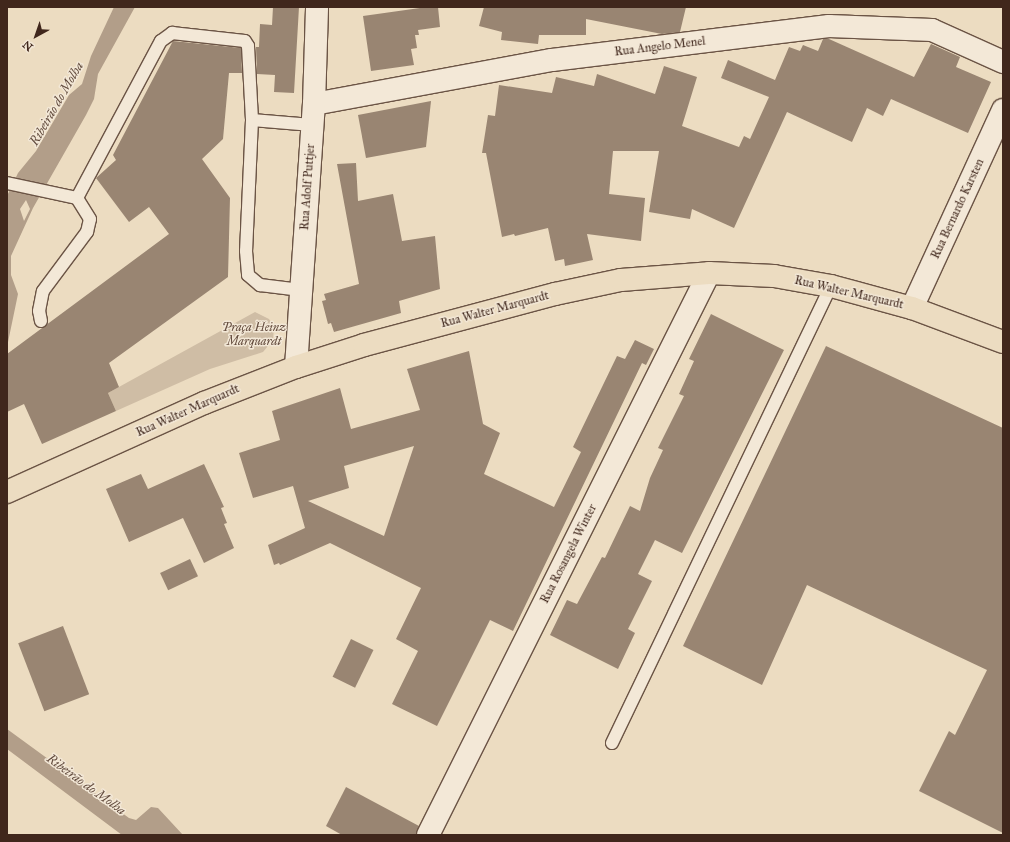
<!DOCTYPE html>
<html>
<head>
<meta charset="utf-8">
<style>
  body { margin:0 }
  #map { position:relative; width:1010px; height:842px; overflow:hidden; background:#ecdcc1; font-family:"IM FELL Great Primer",serif }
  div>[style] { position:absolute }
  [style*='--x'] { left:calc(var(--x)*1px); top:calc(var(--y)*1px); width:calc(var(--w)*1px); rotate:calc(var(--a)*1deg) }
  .green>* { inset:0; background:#cfbda5 }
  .water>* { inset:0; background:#b29e89 }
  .building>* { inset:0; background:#998572; transform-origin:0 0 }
  .roads { filter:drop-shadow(1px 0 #6b5445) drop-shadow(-1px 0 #6b5445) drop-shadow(0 1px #6b5445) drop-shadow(0 -1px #6b5445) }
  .service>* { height:12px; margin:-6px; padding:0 6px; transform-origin:6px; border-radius:6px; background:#f3e8d7 }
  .minor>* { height:22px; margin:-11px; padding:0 11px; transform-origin:11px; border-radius:11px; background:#f3e8d7 }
  .tertiary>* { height:22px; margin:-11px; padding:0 11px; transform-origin:11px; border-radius:11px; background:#f3e8d7 }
  .primary>* { height:22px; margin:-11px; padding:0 11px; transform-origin:11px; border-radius:11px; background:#ecdcc1 }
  span { translate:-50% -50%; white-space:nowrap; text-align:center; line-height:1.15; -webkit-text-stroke:3px #f3e8d7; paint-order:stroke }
  .street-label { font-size:12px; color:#40271c }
  .park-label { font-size:12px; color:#644c3e; font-style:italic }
  .water-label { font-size:13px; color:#624b3d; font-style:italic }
  .frame { position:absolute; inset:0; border:8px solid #40271c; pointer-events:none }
  .north { position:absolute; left:16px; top:16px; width:40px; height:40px; -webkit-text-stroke:3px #f3e8d7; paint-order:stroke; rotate:220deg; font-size:11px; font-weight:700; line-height:16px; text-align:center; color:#40271c }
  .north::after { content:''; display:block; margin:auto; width:14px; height:18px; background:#40271c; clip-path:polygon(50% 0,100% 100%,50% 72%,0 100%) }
</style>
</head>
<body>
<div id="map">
  <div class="green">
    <div style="clip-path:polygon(255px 312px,269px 319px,274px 327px,273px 340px,263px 352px,210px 369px,116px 411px,108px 393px)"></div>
  </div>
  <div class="water">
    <div style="clip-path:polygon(evenodd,114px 7px,135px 7px,98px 74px,94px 99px,86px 115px,33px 208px,11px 256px,11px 275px,18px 294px,7px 347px,7px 196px,18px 173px,36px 151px,69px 95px,82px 84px,91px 56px,114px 7px,26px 200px,30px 209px,24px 221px,20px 209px,26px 200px)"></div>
    <div style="clip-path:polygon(7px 729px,129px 818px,136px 820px,151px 807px,158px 808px,183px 835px,122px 835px,7px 749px)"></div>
  </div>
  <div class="building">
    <div style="clip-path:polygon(273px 7px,299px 7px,294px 93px,274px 92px,275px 75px,257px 74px,256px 47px,259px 47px,260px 24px,272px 25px)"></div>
    <div style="clip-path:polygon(427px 7px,438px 7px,440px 27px,418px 30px,419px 35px,415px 35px,417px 48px,411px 49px,414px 65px,371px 71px,363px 16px)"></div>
    <div style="clip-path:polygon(484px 7px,686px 7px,680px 32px,662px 34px,586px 19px,586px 35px,539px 35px,538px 44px,501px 40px,502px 32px,479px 26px)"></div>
    <div style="clip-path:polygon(823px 39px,829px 39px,914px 77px,931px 44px,960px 57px,956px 67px,991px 82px,968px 133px,891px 99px,883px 116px,867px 108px,852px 142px,787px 112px,734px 228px,692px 209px,690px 219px,649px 212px,659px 151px,613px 151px,609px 194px,645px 198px,641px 241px,587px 234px,593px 260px,565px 266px,564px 259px,555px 261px,548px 228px,515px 236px,514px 234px,502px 237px,486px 153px,482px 153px,488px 115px,495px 116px,499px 85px,552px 93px,556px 77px,594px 86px,597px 74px,655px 94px,664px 66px,697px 77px,682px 126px,739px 147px,744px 136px,750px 139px,769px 97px,721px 78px,728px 60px,775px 80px,789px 47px,800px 51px,803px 45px,818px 51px)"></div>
    <div style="clip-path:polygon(173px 41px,241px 48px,242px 73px,229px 73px,223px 139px,202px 159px,230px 198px,228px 277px,109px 363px,119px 387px,108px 393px,116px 411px,42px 444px,24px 404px,7px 412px,7px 354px,169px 234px,149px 207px,129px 222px,96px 178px,116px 160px,113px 155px)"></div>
    <div style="clip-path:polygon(431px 101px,426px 147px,366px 158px,358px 115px)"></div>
    <div style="clip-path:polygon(356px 163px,358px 201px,393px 194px,402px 241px,435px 236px,440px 289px,399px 301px,401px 313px,334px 332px,331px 323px,328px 324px,322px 301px,326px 300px,324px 294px,359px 284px,337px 164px)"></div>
    <div style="clip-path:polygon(711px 314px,784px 350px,682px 553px,655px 540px,638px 574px,652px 581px,628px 629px,635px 633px,618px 669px,550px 635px,567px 600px,577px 604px,602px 557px,605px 558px,630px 506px,640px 511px,650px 478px,663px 450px,658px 448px,684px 396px,679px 394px,694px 361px,689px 359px)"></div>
    <div style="clip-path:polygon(evenodd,635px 340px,654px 349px,646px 365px,642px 363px,513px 631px,490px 620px,437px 726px,392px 704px,418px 651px,396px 639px,421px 588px,330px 543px,280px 565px,279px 563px,274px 565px,268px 545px,305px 528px,293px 486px,253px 498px,239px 453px,280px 440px,272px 411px,340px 388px,351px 429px,420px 410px,407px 369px,469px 351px,483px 424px,500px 433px,484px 474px,554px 507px,581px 452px,573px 447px,617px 356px,625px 359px,635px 340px,414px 446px,384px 536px,308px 501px,349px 488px,344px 466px,414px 446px)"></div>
    <div style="clip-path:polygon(826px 346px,1003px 428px,1003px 833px,919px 791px,949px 731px,955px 735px,987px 670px,807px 585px,762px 685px,683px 646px)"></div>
    <div style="clip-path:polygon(204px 464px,224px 507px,221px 508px,227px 523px,224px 524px,234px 548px,204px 563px,183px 518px,129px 542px,106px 489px,141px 474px,148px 489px)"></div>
    <div style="left:190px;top:559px;width:19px;height:33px;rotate:65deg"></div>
    <div style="left:63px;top:626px;width:73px;height:48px;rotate:69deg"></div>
    <div style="left:351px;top:639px;width:25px;height:42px;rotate:26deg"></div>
    <div style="clip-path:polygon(346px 787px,419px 826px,416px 835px,342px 835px,326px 826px)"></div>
  </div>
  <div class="roads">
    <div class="service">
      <div style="--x:252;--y:120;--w:131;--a:92.6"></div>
      <div style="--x:246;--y:251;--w:24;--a:85"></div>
      <div style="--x:248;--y:275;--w:16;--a:40"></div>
      <div style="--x:260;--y:285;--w:41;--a:7"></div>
      <div style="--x:7;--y:183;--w:72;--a:12.1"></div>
      <div style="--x:77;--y:198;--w:178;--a:-61.9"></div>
      <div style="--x:161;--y:41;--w:14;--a:-36"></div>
      <div style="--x:172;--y:33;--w:73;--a:6.3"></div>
      <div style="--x:245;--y:41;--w:6;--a:59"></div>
      <div style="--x:248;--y:46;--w:74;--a:86.9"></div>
      <div style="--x:252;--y:120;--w:60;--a:4.8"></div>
      <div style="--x:41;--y:321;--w:10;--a:-101"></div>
      <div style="--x:39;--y:311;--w:20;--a:-79"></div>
      <div style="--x:43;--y:291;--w:74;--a:-53.3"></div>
      <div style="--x:87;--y:232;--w:13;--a:-77"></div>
      <div style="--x:90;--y:219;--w:25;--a:-122"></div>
      <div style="--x:612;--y:743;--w:507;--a:-64.4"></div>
    </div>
    <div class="minor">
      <div style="--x:314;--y:104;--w:242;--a:-10.5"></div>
      <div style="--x:552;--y:60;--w:279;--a:-7"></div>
      <div style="--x:829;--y:26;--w:103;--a:2.2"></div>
      <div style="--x:932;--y:30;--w:78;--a:24.3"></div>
      <div style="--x:912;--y:308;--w:218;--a:-65.3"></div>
      <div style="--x:428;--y:835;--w:628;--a:-63.43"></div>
    </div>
    <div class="tertiary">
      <div style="--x:296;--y:367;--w:264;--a:-86.1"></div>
      <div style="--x:314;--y:104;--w:97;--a:-88.2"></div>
    </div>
    <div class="primary">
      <div style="--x:7;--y:492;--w:216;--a:-24.3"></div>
      <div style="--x:204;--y:403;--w:99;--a:-21.4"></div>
      <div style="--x:296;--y:367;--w:71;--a:-17.9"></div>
      <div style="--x:364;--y:345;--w:198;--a:-15"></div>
      <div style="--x:555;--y:294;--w:67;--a:-12"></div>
      <div style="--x:621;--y:280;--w:88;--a:-4.5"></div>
      <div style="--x:709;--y:273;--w:65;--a:2.6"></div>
      <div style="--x:774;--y:276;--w:58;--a:10"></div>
      <div style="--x:831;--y:286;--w:84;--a:15.2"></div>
      <div style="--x:912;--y:308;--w:97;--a:20.5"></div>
    </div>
  </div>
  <div class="street-label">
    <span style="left:660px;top:47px;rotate:-7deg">Rua Angelo Menel</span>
    <span style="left:308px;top:187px;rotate:-86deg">Rua Adolf Puttjer</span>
    <span style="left:958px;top:209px;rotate:-65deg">Rua Bernardo Karsten</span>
    <span style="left:849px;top:293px;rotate:13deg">Rua Walter Marquardt</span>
    <span style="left:495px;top:310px;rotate:-15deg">Rua Walter Marquardt</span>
    <span style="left:188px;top:411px;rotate:-24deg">Rua Walter Marquardt</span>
    <span style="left:569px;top:554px;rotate:-63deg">Rua Rosangela Winter</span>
  </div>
  <div class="park-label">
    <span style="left:254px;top:335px">Praça Heinz<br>Marquardt</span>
  </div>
  <div class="water-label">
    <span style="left:57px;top:104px;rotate:-60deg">Ribeirão do Molha</span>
    <span style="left:86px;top:785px;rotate:36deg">Ribeirão do Molha</span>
  </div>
  <div class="frame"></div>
  <div class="north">N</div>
</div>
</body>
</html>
